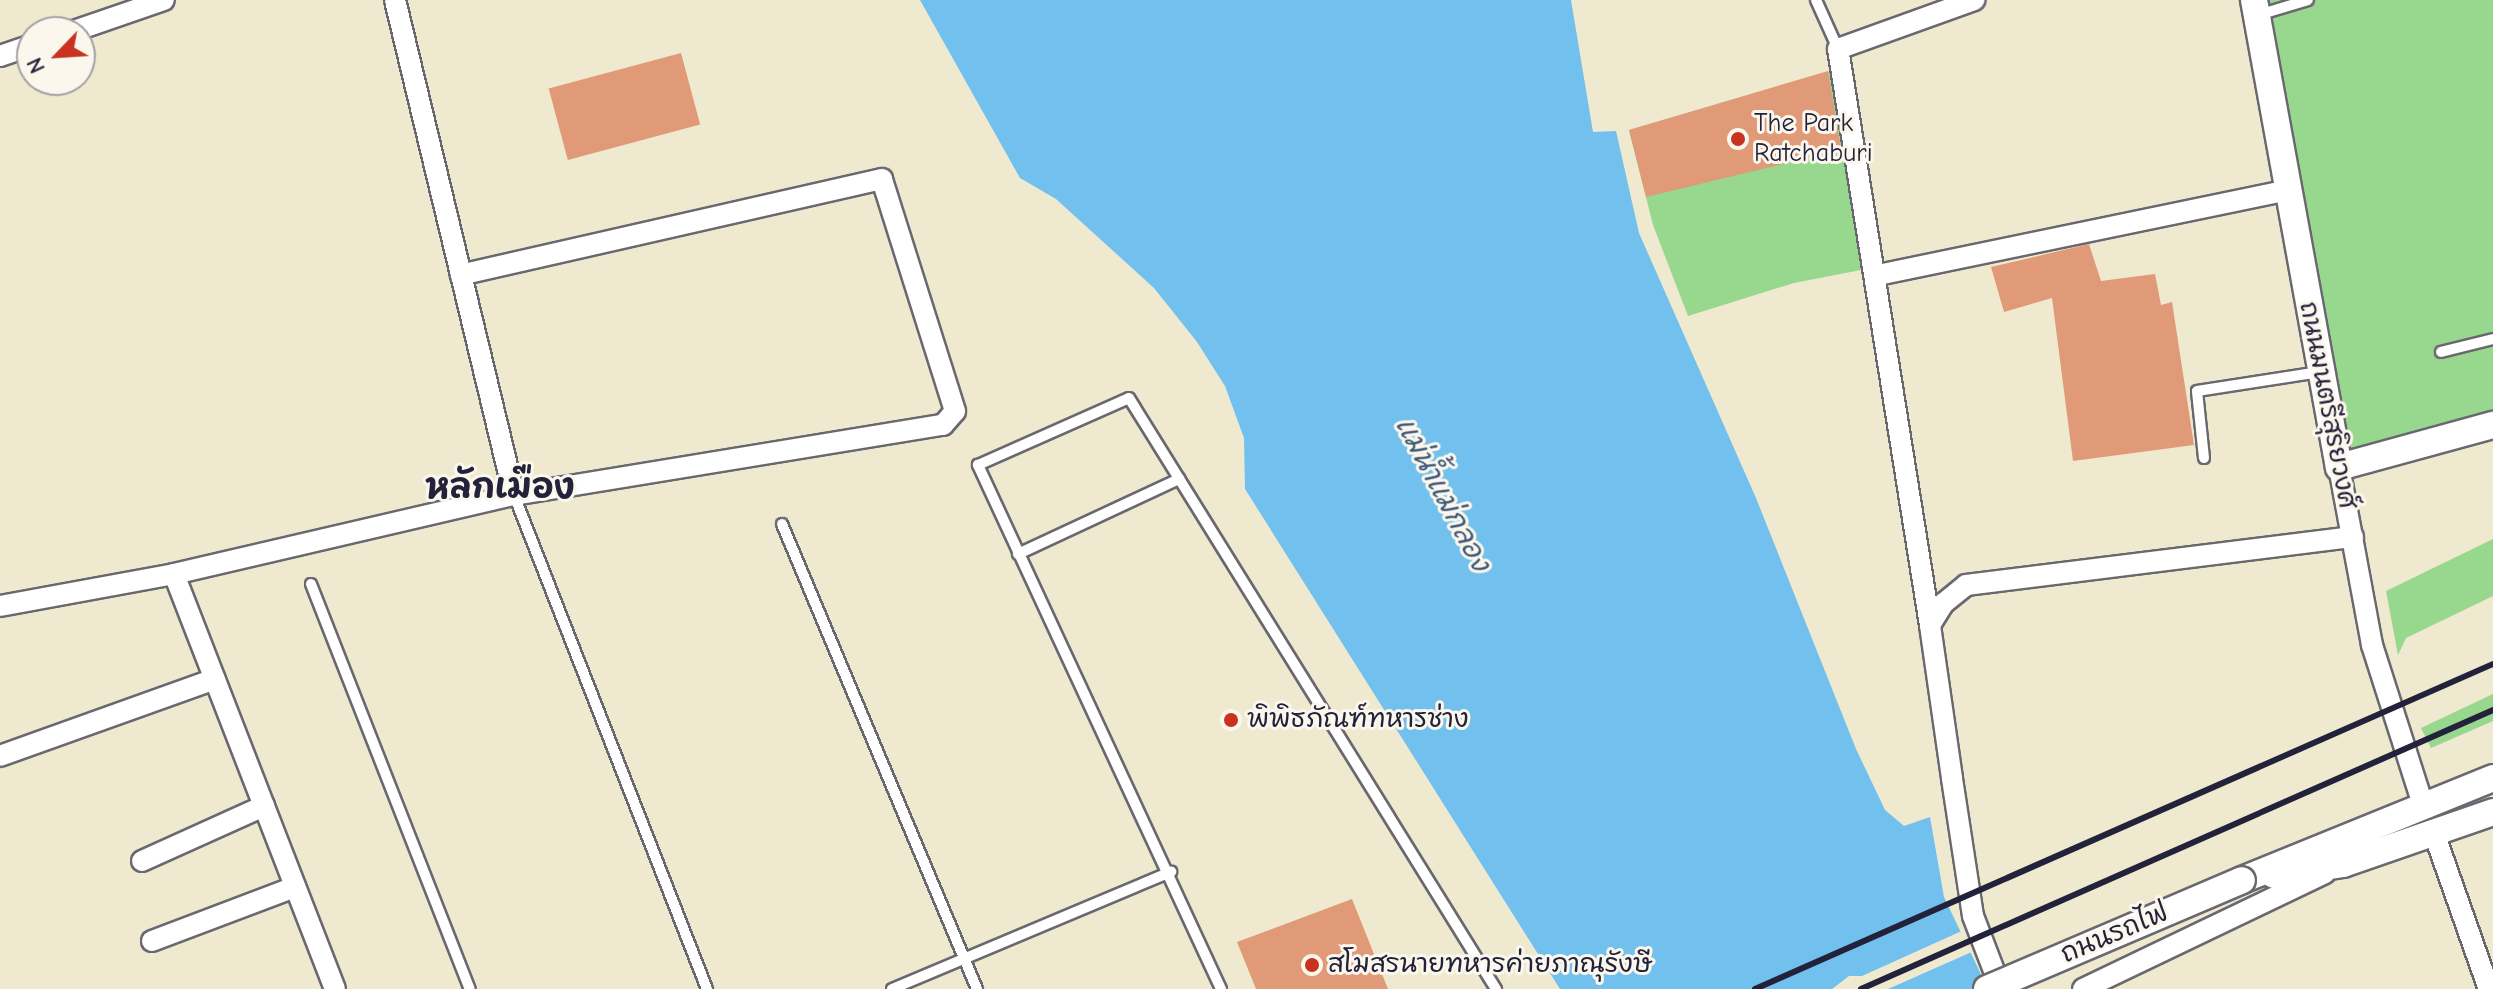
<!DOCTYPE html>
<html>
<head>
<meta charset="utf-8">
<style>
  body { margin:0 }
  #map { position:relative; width:2493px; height:989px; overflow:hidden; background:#efe9d0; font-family:"Comic Neue","Playpen Sans Thai",sans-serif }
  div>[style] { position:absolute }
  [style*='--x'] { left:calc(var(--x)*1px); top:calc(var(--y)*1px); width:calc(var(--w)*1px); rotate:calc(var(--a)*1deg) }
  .green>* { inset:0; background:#97d78e }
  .water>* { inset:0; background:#72c0ed }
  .pier>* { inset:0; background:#efe9d0 }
  .building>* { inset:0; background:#e09a78; transform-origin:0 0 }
  .roads { filter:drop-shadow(2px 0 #6a686f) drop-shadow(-2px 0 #6a686f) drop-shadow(0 2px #6a686f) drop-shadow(0 -2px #6a686f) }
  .lane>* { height:10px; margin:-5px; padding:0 5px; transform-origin:5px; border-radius:5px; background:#fff }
  .street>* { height:20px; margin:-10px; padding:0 10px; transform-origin:10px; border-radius:10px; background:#fff }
  .secondary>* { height:26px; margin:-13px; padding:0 13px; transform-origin:13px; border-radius:13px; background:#fff }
  .rail>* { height:6px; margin:-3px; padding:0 3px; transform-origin:3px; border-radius:3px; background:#22223b }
  .bridges { filter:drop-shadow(2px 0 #6a686f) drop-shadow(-2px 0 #6a686f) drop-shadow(0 2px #6a686f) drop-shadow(0 -2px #6a686f) }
  .secondary-bridge>* { height:26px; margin:-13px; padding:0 13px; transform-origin:13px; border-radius:13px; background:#fff }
  .dots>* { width:22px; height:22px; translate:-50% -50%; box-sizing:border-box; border:4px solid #fbf7ec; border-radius:50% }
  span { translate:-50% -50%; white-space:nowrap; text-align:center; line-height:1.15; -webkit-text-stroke:6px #fbf7ec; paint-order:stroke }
  .poi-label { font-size:26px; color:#22223b }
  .left { translate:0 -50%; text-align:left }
  .street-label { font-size:26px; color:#22223b }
  .water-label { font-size:28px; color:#3e5979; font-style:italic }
  .district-label { font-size:34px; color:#22223b; font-weight:700 }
  .north { position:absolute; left:16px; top:16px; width:80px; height:80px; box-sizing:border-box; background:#fbf7ec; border:2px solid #a4a2a5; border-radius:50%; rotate:245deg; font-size:22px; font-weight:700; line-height:32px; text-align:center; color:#22223b }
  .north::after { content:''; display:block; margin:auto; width:28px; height:36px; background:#c8321e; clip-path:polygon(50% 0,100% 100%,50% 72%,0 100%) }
</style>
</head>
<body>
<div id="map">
  <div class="green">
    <div style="clip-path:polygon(2254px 0,2493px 0,2493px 417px,2339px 467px)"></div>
    <div style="clip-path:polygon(1834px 70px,1866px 269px,1794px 283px,1688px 316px,1653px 225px,1629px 130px)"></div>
    <div style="clip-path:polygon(2493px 539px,2493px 596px,2406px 638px,2398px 655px,2386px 591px)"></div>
    <div style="clip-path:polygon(2493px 694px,2493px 721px,2431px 748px,2421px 728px)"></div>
  </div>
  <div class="water">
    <div style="clip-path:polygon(920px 0,1571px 0,1593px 132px,1616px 131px,1639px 233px,1756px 498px,1856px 749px,1885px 810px,1904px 826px,1930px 817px,1944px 897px,1988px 989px,1560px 989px,1245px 489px,1244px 438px,1225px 386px,1197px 342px,1154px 288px,1056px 199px,1020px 178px)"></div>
  </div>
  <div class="pier">
    <div style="clip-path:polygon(1964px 930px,1974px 951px,1888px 989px,1832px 989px,1849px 976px,1862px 976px)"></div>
  </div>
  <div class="building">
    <div style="left:681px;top:53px;width:74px;height:137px;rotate:75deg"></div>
    <div style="clip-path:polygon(1828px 71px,1841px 150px,1646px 197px,1629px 130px)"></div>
    <div style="clip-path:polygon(2089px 244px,2101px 281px,2155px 274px,2161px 305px,2172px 302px,2194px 445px,2073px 461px,2052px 298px,2004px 312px,1991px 267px)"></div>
    <div style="clip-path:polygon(1352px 899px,1388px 989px,1256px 989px,1237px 942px)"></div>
  </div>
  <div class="roads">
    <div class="lane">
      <div style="--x:1816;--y:0;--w:54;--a:65.8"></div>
      <div style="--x:2258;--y:15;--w:52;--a:-16.7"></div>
      <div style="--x:2441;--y:352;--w:54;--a:-14"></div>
      <div style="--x:2204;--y:458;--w:67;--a:-96"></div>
      <div style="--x:2197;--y:391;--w:124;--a:-8.8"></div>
      <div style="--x:514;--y:495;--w:530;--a:68.66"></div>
      <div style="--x:782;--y:524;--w:504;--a:67.25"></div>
      <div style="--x:1018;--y:554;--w:178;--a:-25"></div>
      <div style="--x:311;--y:584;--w:435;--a:68.6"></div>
      <div style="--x:892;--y:989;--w:303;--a:-22.8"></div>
      <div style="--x:1221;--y:989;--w:578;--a:-114.88"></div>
      <div style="--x:978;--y:465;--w:165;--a:-23.9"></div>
      <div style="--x:1129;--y:398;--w:696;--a:58.16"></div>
    </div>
    <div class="street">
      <div style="--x:395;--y:0;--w:509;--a:76.48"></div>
      <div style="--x:71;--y:32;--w:98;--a:-19"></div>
      <div style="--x:0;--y:56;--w:34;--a:-19"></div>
      <div style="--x:1878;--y:275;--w:418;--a:-11.7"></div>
      <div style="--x:2339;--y:467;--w:181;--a:79.5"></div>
      <div style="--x:2372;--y:645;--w:168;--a:72.3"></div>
      <div style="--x:174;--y:574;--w:445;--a:68.8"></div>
      <div style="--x:0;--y:606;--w:177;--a:-10.4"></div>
      <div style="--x:174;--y:574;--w:349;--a:-13.1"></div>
      <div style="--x:514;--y:495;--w:435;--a:-9.3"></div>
      <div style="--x:943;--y:425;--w:18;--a:-49"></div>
      <div style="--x:955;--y:411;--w:243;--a:-107.5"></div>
      <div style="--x:882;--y:179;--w:432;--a:167.2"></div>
      <div style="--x:1930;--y:625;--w:583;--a:-99.07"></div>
      <div style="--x:1838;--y:49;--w:145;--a:-19.8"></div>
      <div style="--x:0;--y:756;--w:228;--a:-19.7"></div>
      <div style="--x:2435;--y:836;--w:162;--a:70.6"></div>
      <div style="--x:142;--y:861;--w:134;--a:-24.3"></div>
      <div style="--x:152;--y:941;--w:153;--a:-20.7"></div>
      <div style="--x:2001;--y:989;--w:78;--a:-111"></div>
      <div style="--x:1973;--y:916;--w:140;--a:-98.7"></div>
      <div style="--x:1952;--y:778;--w:155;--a:-98.2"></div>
      <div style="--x:1930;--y:625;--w:26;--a:-58"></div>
      <div style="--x:1944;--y:603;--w:28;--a:-39"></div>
      <div style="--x:1966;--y:585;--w:390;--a:-7.1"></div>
      <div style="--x:2083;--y:989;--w:268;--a:-25.6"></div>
    </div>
    <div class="secondary">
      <div style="--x:2254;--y:0;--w:475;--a:79.7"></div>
      <div style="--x:2339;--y:467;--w:160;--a:-15.3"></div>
      <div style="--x:2274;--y:875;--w:70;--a:-9.1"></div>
      <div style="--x:2343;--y:864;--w:159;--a:-19.1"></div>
      <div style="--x:2242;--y:880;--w:271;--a:-22.1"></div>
    </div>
  </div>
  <div class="rail">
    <div style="--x:1755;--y:989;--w:806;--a:-23.77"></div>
    <div style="--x:1861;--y:989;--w:691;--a:-23.82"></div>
  </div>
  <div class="bridges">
    <div class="secondary-bridge">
      <div style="--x:1987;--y:989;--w:277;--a:-23.1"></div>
    </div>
  </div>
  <div class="dots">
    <div style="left:1738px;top:139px;background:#c8321e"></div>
    <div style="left:1231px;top:720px;background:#c8321e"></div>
    <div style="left:1312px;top:965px;background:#c8321e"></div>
  </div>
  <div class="poi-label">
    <span class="left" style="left:1754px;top:139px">The Park<br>Ratchaburi</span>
    <span class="left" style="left:1247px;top:720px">พิพิธภัณฑ์ทหารช่าง</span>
    <span class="left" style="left:1328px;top:965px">สโมสรนายทหารค่ายภาณุรังษี</span>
  </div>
  <div class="street-label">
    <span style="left:2327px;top:405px;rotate:79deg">ถนนมนตรีสุริยวงศ์</span>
    <span style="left:2115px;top:934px;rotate:-23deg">ถนนรถไฟ</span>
  </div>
  <div class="water-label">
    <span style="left:1443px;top:494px;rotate:62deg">แม่น้ำแม่กลอง</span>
  </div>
  <div class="district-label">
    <span style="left:500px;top:488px">หลักเมือง</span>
  </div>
  <div class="north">N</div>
</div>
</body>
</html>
